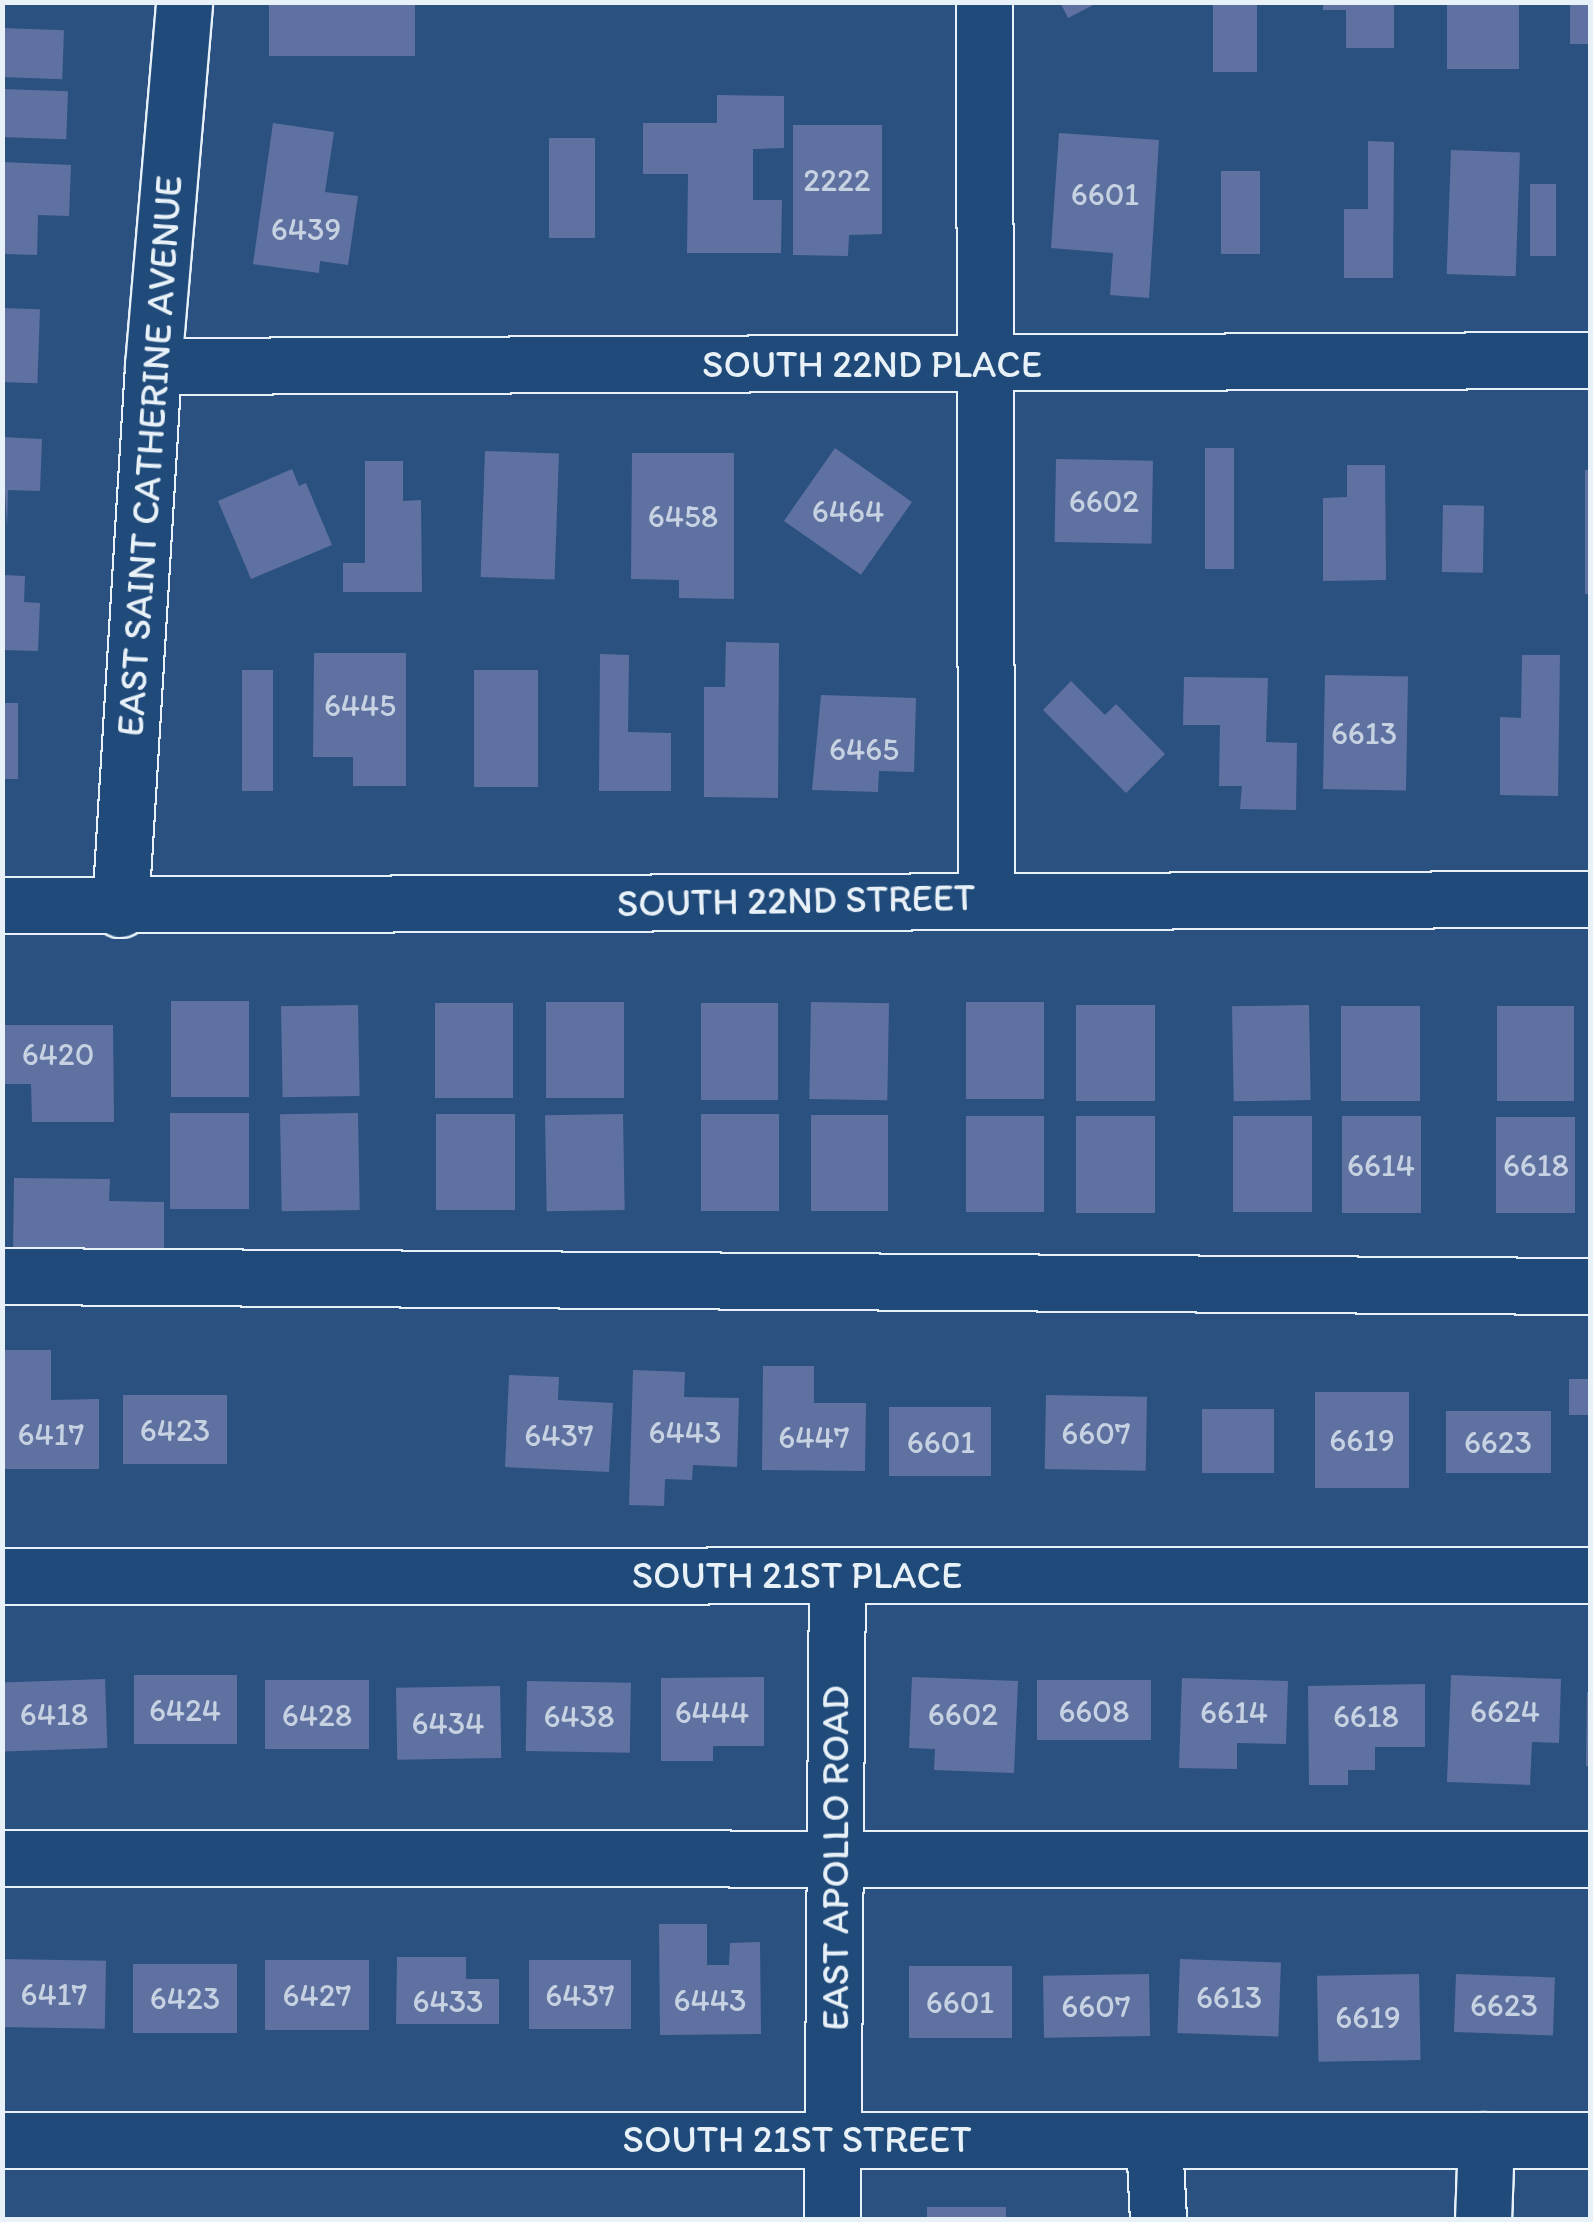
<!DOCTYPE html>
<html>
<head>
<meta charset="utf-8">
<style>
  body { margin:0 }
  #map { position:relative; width:1593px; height:2222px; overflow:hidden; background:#2b5181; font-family:Itim,sans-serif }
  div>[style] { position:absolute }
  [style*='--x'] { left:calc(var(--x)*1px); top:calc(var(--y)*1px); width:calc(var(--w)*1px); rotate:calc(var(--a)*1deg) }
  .building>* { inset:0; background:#5f71a0; transform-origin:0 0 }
  .roads { filter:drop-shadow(2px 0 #e8f1f8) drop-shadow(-2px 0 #e8f1f8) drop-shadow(0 2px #e8f1f8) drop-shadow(0 -2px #e8f1f8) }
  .minor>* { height:55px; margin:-27.5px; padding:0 27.5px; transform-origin:27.5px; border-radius:27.5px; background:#1f4a7a }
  span { translate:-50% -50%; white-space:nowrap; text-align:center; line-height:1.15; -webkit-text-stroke:10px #1f4a7a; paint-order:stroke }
  .number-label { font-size:32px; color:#c6d1e2 }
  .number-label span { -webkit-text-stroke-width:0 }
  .street-label { font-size:38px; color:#e8f1f8 }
  .frame { position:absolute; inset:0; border:5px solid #e8f1f8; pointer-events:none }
</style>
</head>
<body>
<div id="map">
  <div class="building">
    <div style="left:269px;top:2px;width:146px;height:54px"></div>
    <div style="clip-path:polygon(1060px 2px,1099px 2px,1068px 18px)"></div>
    <div style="left:1213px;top:2px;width:44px;height:70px"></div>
    <div style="clip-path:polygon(1323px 2px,1394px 2px,1394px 48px,1346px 48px,1346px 10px,1323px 10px)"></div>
    <div style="left:1447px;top:2px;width:72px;height:67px"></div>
    <div style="left:1570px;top:2px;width:20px;height:42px"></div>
    <div style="left:2px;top:28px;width:62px;height:49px;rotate:2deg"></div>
    <div style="left:2px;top:89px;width:66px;height:48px;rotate:2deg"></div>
    <div style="clip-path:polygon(717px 95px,784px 96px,784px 148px,753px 149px,753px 200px,782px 200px,781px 253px,687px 253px,688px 174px,643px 174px,643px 123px,717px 123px)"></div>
    <div style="clip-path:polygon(273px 123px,334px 132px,325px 192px,358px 196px,348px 265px,320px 261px,319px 273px,253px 264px)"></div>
    <div style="clip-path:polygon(793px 125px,882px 125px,882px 234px,849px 235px,848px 256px,793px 255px)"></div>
    <div style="clip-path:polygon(1059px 133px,1159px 140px,1149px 298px,1110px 295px,1113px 253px,1051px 248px)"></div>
    <div style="left:595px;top:138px;width:100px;height:46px;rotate:90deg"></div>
    <div style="clip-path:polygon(1368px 141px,1394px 142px,1393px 278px,1344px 278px,1344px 209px,1368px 209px)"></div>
    <div style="left:1451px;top:150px;width:69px;height:124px;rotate:2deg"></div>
    <div style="clip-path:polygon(2px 162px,71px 165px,69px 216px,38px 215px,37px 255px,2px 254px)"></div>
    <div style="left:1221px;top:171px;width:39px;height:83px"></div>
    <div style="left:1530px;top:184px;width:26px;height:72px"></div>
    <div style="left:2px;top:308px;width:38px;height:74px;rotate:2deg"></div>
    <div style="clip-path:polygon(2px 437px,42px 439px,40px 491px,8px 490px,7px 528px)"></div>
    <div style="left:835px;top:448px;width:94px;height:89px;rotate:35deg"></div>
    <div style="left:1234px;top:448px;width:121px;height:29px;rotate:90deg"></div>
    <div style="left:485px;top:451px;width:74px;height:126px;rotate:2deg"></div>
    <div style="clip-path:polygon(632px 453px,734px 453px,734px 599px,679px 598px,679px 580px,631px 579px)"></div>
    <div style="left:1056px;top:459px;width:97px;height:83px;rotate:1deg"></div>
    <div style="clip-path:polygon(365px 461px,403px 461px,403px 501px,421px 500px,422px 592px,343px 592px,343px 563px,365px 563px)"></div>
    <div style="clip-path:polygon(1347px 465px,1385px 465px,1386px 580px,1323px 581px,1323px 498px,1347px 497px)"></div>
    <div style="clip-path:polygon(292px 469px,299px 486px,306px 483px,332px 545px,251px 579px,218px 501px)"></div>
    <div style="left:1585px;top:470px;width:5px;height:124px"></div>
    <div style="left:1443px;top:505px;width:41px;height:67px;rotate:1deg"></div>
    <div style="clip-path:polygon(2px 575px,25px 576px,24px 602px,40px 603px,38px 651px,2px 650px)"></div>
    <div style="clip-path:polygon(726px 642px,779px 643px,778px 798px,704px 797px,704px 687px,725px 687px)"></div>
    <div style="clip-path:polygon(314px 653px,406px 653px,406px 786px,353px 786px,353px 757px,313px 757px)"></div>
    <div style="clip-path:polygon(600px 654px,629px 655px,628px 732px,671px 733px,671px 791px,599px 791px)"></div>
    <div style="clip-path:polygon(1522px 655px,1560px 655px,1558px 796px,1500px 795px,1500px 717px,1521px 718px)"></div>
    <div style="left:242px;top:670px;width:31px;height:121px"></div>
    <div style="left:474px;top:670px;width:64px;height:117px"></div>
    <div style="left:1325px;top:675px;width:83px;height:114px;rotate:1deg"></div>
    <div style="clip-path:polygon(1184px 677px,1268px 678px,1266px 742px,1297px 743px,1296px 810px,1240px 809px,1242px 786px,1219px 786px,1220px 725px,1183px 725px)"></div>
    <div style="clip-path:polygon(1071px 681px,1105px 715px,1116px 704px,1165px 754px,1126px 793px,1043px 710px)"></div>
    <div style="clip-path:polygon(821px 695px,916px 698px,914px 772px,879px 771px,878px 792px,812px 790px)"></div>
    <div style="left:2px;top:703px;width:16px;height:76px"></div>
    <div style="left:171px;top:1001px;width:78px;height:96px"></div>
    <div style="left:546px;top:1002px;width:78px;height:96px"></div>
    <div style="left:811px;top:1002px;width:78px;height:97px;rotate:1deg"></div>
    <div style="left:1044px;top:1002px;width:97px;height:78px;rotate:90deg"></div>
    <div style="left:435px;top:1003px;width:78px;height:95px"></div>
    <div style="left:701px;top:1003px;width:77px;height:97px"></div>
    <div style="left:358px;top:1005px;width:91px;height:77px;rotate:89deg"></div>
    <div style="left:1076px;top:1005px;width:79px;height:96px"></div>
    <div style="left:1309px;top:1005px;width:95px;height:77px;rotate:89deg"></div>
    <div style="left:1341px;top:1006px;width:79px;height:95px"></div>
    <div style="left:1497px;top:1006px;width:77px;height:95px"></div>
    <div style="clip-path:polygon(2px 1025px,113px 1025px,114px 1122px,32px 1122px,31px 1084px,2px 1084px)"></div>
    <div style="left:170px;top:1113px;width:79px;height:96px"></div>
    <div style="left:358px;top:1113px;width:97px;height:78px;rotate:89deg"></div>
    <div style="left:436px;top:1114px;width:79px;height:96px"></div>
    <div style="left:623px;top:1114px;width:96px;height:78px;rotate:89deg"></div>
    <div style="left:701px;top:1114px;width:78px;height:97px"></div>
    <div style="left:811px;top:1115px;width:77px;height:96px"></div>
    <div style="left:966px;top:1116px;width:78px;height:96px"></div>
    <div style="left:1076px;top:1116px;width:79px;height:97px"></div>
    <div style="left:1233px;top:1116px;width:79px;height:96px"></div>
    <div style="left:1342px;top:1116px;width:79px;height:97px"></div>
    <div style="left:1496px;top:1117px;width:79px;height:96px"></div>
    <div style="clip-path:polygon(14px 1178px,110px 1179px,109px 1201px,164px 1202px,164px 1253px,13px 1253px)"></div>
    <div style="clip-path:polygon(2px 1350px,51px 1350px,51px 1400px,99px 1399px,99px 1469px,2px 1469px)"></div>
    <div style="clip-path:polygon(763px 1366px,814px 1366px,814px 1403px,866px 1403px,865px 1471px,762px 1470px)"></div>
    <div style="clip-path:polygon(633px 1370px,685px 1372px,684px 1397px,739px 1398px,737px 1467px,693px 1465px,692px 1480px,665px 1479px,664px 1506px,629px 1505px)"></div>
    <div style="clip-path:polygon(509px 1375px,559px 1377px,558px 1400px,613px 1403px,609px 1472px,505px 1467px)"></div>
    <div style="left:1569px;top:1379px;width:21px;height:36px"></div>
    <div style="left:1315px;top:1392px;width:94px;height:96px"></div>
    <div style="left:227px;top:1395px;width:69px;height:104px;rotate:90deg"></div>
    <div style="left:1046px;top:1395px;width:101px;height:74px;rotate:1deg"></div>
    <div style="left:889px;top:1407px;width:102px;height:69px"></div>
    <div style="left:1202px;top:1409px;width:72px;height:64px"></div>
    <div style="left:1446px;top:1411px;width:105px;height:62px"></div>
    <div style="left:134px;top:1675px;width:103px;height:69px"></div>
    <div style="clip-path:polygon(1451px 1675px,1561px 1679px,1559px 1743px,1532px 1742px,1530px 1785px,1447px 1782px)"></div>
    <div style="clip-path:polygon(764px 1677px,764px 1746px,713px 1746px,713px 1761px,661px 1761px,661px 1678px)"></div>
    <div style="clip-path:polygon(912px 1677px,1018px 1681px,1014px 1773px,934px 1770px,935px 1749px,909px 1748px)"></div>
    <div style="clip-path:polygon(1182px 1678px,1288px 1681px,1286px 1744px,1237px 1743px,1237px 1769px,1179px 1768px)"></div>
    <div style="left:105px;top:1679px;width:69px;height:103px;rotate:88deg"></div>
    <div style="left:265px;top:1680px;width:104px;height:69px"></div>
    <div style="left:1151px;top:1680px;width:60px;height:114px;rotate:90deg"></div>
    <div style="left:527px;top:1681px;width:104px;height:70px;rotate:1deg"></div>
    <div style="clip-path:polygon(1425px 1684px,1425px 1747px,1375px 1747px,1375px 1770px,1348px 1770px,1348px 1785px,1309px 1785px,1308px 1686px)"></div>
    <div style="left:500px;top:1686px;width:72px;height:104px;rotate:89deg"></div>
    <div style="clip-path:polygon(1587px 1692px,1590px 1692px,1590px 1766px,1586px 1766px)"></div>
    <div style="clip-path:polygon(659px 1924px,707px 1924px,707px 1965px,729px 1965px,730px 1943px,760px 1942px,761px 2034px,660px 2035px)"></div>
    <div style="clip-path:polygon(397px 1957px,466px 1957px,466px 1979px,499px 1979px,499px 2024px,396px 2024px)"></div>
    <div style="left:2px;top:1959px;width:104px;height:68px;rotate:1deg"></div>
    <div style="left:1180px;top:1959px;width:101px;height:74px;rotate:2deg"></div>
    <div style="left:265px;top:1960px;width:104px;height:70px"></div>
    <div style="left:529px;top:1960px;width:102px;height:69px"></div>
    <div style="left:133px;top:1964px;width:104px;height:69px"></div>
    <div style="left:909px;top:1966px;width:103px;height:72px"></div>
    <div style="left:1149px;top:1974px;width:62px;height:106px;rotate:89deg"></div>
    <div style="left:1419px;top:1974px;width:86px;height:102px;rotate:89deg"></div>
    <div style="left:1456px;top:1974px;width:99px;height:58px;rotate:2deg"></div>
    <div style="left:927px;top:2207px;width:79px;height:13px"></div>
  </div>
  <div class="roads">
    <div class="minor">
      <div style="--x:984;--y:2;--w:897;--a:89.87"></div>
      <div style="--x:153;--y:366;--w:1437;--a:-0.24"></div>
      <div style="--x:2;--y:905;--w:1588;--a:-0.22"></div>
      <div style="--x:120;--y:909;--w:544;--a:-86.52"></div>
      <div style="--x:153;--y:366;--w:365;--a:-85.1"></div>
      <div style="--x:2;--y:1276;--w:1588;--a:0.36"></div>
      <div style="--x:2;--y:1576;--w:1588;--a:-0.04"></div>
      <div style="--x:2;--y:1858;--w:1588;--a:0.04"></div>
      <div style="--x:2;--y:2140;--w:1588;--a:0"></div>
      <div style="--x:1154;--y:2140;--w:80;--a:87.1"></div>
      <div style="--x:832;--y:2220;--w:644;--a:-89.56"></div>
      <div style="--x:1483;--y:2220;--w:80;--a:-87.9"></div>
    </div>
  </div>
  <div class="number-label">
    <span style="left:837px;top:180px">2222</span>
    <span style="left:1105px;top:194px">6601</span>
    <span style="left:306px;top:229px">6439</span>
    <span style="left:1104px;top:501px">6602</span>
    <span style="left:848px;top:511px">6464</span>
    <span style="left:683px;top:516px">6458</span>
    <span style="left:360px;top:705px">6445</span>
    <span style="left:1364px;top:733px">6613</span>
    <span style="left:864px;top:749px">6465</span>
    <span style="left:58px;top:1054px">6420</span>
    <span style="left:1381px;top:1165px">6614</span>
    <span style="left:1536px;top:1165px">6618</span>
    <span style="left:175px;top:1430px">6423</span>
    <span style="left:685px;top:1432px">6443</span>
    <span style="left:1096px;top:1433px">6607</span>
    <span style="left:51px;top:1434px">6417</span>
    <span style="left:559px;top:1435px">6437</span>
    <span style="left:814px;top:1437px">6447</span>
    <span style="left:1362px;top:1440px">6619</span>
    <span style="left:941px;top:1442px">6601</span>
    <span style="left:1498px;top:1442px">6623</span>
    <span style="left:185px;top:1710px">6424</span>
    <span style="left:1094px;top:1711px">6608</span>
    <span style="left:1505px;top:1711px">6624</span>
    <span style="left:712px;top:1712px">6444</span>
    <span style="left:1234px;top:1712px">6614</span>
    <span style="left:54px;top:1714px">6418</span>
    <span style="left:963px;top:1714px">6602</span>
    <span style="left:317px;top:1715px">6428</span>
    <span style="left:579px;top:1716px">6438</span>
    <span style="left:1366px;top:1716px">6618</span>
    <span style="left:448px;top:1723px">6434</span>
    <span style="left:54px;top:1994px">6417</span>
    <span style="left:317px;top:1995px">6427</span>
    <span style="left:580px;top:1995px">6437</span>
    <span style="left:1229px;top:1997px">6613</span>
    <span style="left:185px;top:1998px">6423</span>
    <span style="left:710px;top:2000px">6443</span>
    <span style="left:448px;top:2001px">6433</span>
    <span style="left:960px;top:2002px">6601</span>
    <span style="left:1504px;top:2005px">6623</span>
    <span style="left:1096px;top:2006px">6607</span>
    <span style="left:1368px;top:2017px">6619</span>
  </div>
  <div class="street-label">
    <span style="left:872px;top:365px">SOUTH 22ND PLACE</span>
    <span style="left:150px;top:456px;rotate:-86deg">EAST SAINT CATHERINE AVENUE</span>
    <span style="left:796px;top:901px;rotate:-1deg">SOUTH 22ND STREET</span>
    <span style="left:797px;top:1576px">SOUTH 21ST PLACE</span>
    <span style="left:836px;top:1858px;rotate:-90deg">EAST APOLLO ROAD</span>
    <span style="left:797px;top:2140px">SOUTH 21ST STREET</span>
  </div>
  <div class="frame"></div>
</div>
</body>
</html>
